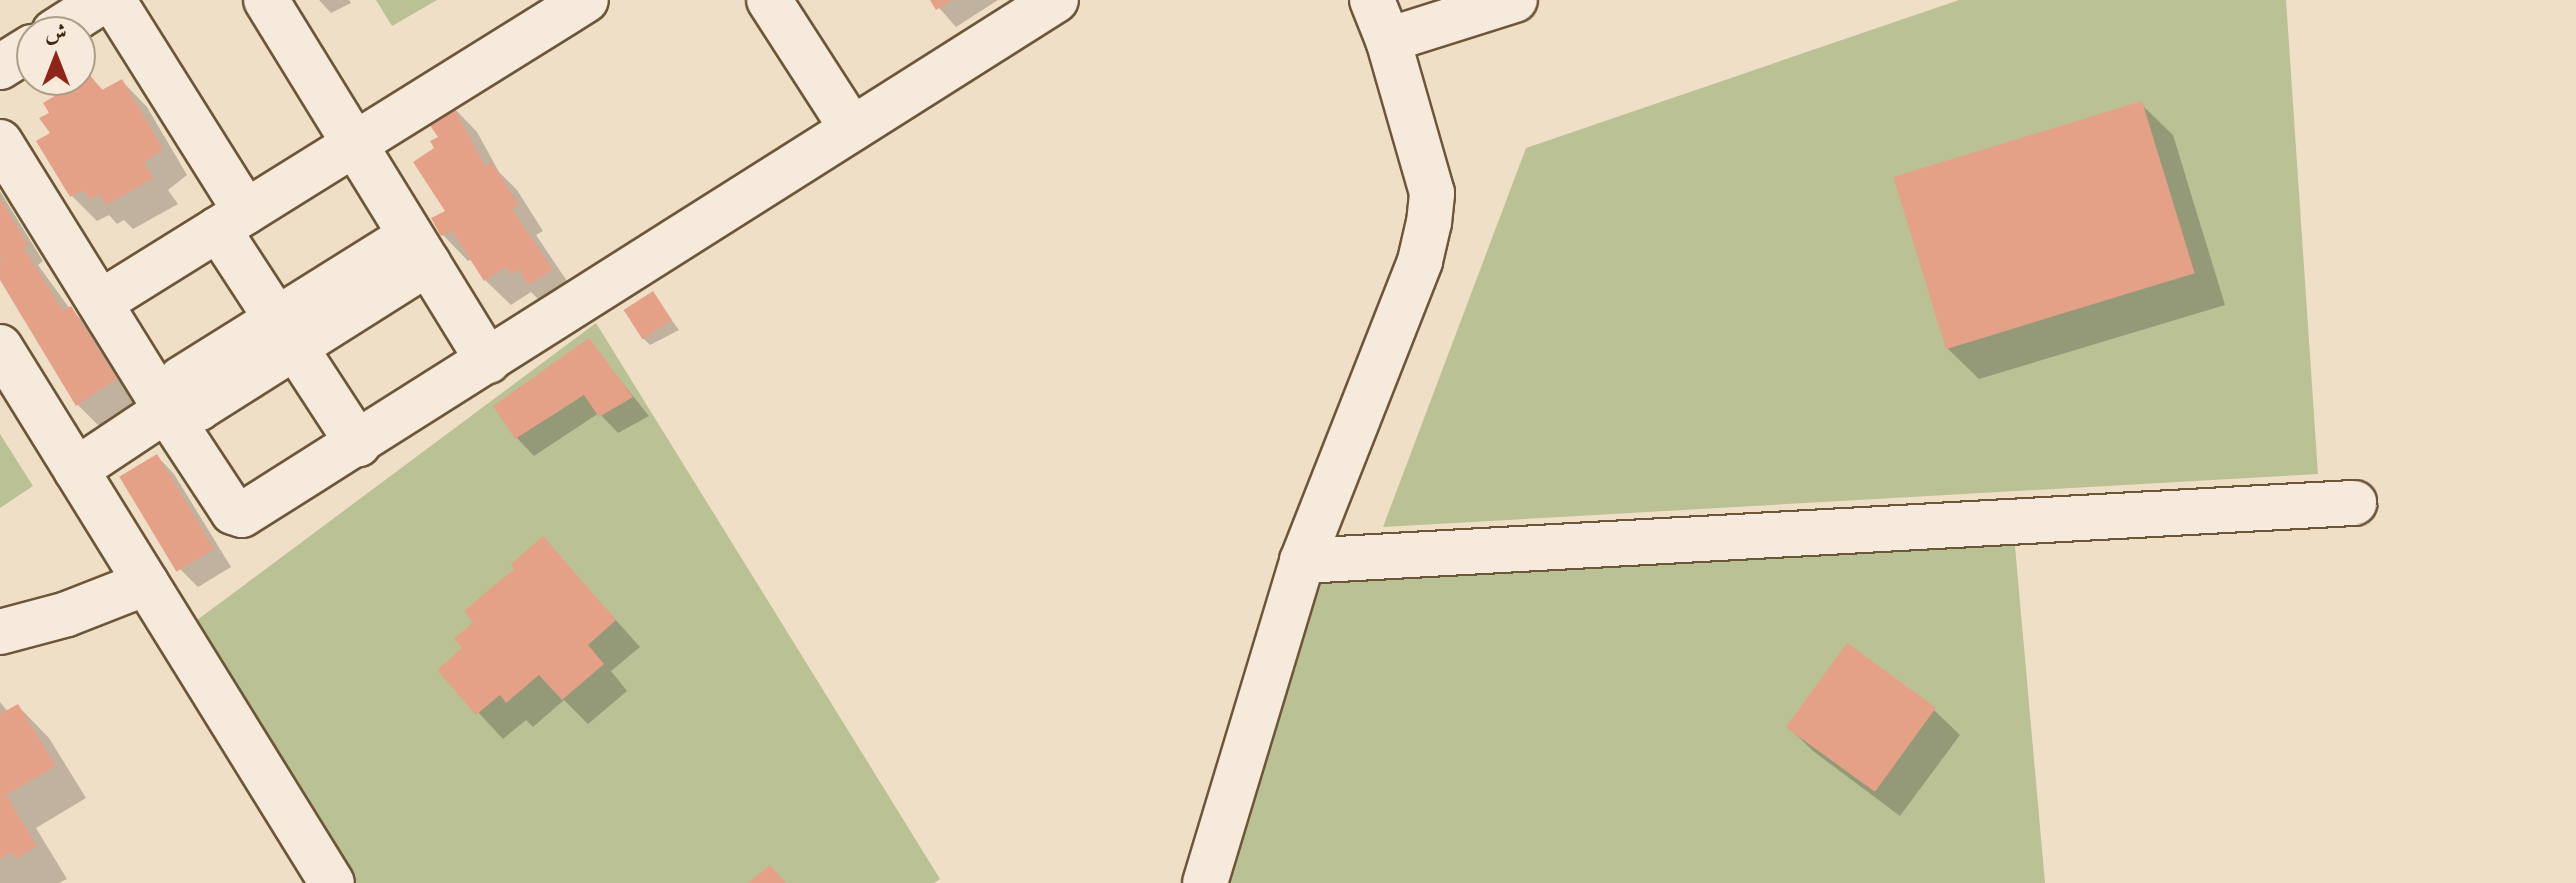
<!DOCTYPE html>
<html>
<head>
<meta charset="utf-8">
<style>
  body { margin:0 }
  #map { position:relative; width:2576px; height:883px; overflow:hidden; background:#f0dfc7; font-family:"IM FELL DW Pica",Amiri,serif }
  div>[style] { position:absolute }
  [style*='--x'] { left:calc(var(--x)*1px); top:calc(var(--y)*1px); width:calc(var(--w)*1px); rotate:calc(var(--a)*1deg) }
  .green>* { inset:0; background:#bac195 }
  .shadow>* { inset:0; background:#0003 }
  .building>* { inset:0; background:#e5a187; transform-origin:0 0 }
  .roads { filter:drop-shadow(2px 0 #6e5638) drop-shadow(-2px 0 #6e5638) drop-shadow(0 2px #6e5638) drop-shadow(0 -2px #6e5638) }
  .street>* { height:44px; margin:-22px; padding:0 22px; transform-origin:22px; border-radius:22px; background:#f5eadb }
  span { translate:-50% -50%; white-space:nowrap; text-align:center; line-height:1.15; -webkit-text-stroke:6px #f5eadb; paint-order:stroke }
  .north { position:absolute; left:16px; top:16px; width:80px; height:80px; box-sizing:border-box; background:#f5eadb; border:2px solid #ad9d87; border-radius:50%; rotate:0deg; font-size:22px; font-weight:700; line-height:32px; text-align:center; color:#422909 }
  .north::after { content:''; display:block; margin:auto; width:28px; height:36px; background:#8f2418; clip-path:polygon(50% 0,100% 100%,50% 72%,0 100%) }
</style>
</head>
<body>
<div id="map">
  <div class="green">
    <div style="clip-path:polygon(376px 0,437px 0,392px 26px)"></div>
    <div style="clip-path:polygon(1959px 0,2286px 0,2318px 474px,1383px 527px,1526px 148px)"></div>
    <div style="clip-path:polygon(596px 323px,940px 879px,934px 883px,344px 883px,185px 629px)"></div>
    <div style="clip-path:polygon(0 434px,33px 486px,0 508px)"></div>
    <div style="clip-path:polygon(2014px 535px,2045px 883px,1225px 883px,1314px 570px)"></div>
  </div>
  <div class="shadow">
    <div style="clip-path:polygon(319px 0,349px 0,351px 3px,331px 13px)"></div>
    <div style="clip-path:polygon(932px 0,998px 0,956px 27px)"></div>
    <div style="clip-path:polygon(90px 77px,104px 91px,122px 81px,147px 107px,187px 175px,168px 190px,178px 204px,133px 229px,124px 220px,117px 224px,109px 215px,97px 221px,72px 196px,53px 134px,52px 114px)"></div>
    <div style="clip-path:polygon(2141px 104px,2173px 135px,2225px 305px,1979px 379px,1947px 348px)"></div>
    <div style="clip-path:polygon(452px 106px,477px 132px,499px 172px,517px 190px,543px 231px,536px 235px,577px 296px,555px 309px,542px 296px,538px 299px,531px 292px,511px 305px,485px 280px,472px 259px,468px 261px,443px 235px,448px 212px,437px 148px)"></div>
    <div style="clip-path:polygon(0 191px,43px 261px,38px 265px,70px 309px,96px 334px,141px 405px,103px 430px,77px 404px,0 277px)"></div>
    <div style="clip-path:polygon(652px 294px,679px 330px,650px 345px,642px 337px)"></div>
    <div style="clip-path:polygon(588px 340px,649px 416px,618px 433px,599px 413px,534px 456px,517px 438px,496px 407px)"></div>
    <div style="clip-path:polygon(157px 456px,174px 474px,231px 567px,198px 587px,180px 569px)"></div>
    <div style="clip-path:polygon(543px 539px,640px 647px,611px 671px,627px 691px,588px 724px,564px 700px,533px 727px,526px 720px,503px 739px,439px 670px,465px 648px,476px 622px)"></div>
    <div style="clip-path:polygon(0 702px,8px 712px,18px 706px,49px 738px,86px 798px,36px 828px,67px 879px,59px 883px,0 883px)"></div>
    <div style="clip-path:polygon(1934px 710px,1960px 735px,1900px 816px,1813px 751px,1787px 726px)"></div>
  </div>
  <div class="building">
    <div style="clip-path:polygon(930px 0,953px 0,936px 10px)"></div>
    <div style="clip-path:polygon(90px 75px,102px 90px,122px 79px,163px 149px,144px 163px,154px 178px,106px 205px,99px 194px,90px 200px,84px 190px,70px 197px,36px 141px,50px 133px,39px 118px,49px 113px,43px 103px)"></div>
    <div style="left:2142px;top:101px;width:180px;height:260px;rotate:73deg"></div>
    <div style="clip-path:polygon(452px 104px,485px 166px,491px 162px,519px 205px,512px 209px,553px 270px,528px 285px,518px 269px,511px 275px,506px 267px,484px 281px,452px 231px,441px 236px,431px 218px,445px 211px,413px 162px,434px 148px,430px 141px,438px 137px,427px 121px)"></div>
    <div style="clip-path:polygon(0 198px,28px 245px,23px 247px,63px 311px,71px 306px,117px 379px,76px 406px,0 280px,0 262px,8px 257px,0 260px)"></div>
    <div style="left:653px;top:291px;width:35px;height:35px;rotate:57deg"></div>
    <div style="clip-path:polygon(589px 338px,633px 397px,599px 417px,584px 395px,515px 439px,493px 406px)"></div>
    <div style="left:157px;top:454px;width:111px;height:44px;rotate:59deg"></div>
    <div style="clip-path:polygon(543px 536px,616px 620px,588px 645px,604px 664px,562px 700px,539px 675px,506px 703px,500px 695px,476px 715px,437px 670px,462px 648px,454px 639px,473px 622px,464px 611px,514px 569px,511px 564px)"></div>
    <div style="left:1847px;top:643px;width:110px;height:104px;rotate:36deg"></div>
    <div style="clip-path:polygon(18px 704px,56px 766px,6px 795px,37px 846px,16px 859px,12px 852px,0 859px,0 714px)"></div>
    <div style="clip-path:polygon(770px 865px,786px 883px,748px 883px)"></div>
  </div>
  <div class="roads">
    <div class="street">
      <div style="--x:113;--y:0;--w:250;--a:57.9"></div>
      <div style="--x:266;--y:0;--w:424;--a:58.4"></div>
      <div style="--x:769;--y:0;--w:153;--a:57.2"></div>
      <div style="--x:54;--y:32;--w:59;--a:-32.6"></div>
      <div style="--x:1388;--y:40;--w:133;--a:-17.5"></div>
      <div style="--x:0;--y:67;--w:38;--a:-32"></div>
      <div style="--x:0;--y:142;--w:315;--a:58.2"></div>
      <div style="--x:166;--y:410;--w:122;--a:56.7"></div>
      <div style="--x:233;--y:512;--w:9;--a:18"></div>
      <div style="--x:242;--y:515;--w:963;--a:-32.32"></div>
      <div style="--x:218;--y:229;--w:257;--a:56.9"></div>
      <div style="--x:101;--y:302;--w:571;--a:-31.91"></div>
      <div style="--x:0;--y:347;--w:630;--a:58.23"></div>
      <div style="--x:166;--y:410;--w:33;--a:-3"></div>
      <div style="--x:199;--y:408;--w:271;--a:-32.3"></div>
      <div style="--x:76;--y:470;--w:108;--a:-33.7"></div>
      <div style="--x:166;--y:410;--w:34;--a:-64"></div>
      <div style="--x:181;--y:379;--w:270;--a:-32"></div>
      <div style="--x:1302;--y:561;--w:1054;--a:-3.16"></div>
      <div style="--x:0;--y:632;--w:69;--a:-15"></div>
      <div style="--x:67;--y:614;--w:85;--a:-21.4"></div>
      <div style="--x:1205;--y:883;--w:336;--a:-73.2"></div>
      <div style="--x:1302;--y:561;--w:322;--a:-68.5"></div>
      <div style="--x:1420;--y:261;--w:39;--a:-77"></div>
      <div style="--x:1429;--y:223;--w:30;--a:-84"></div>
      <div style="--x:1432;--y:193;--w:159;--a:-106"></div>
      <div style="--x:1388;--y:40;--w:43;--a:-111.8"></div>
    </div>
  </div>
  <div class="north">ش</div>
</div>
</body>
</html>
